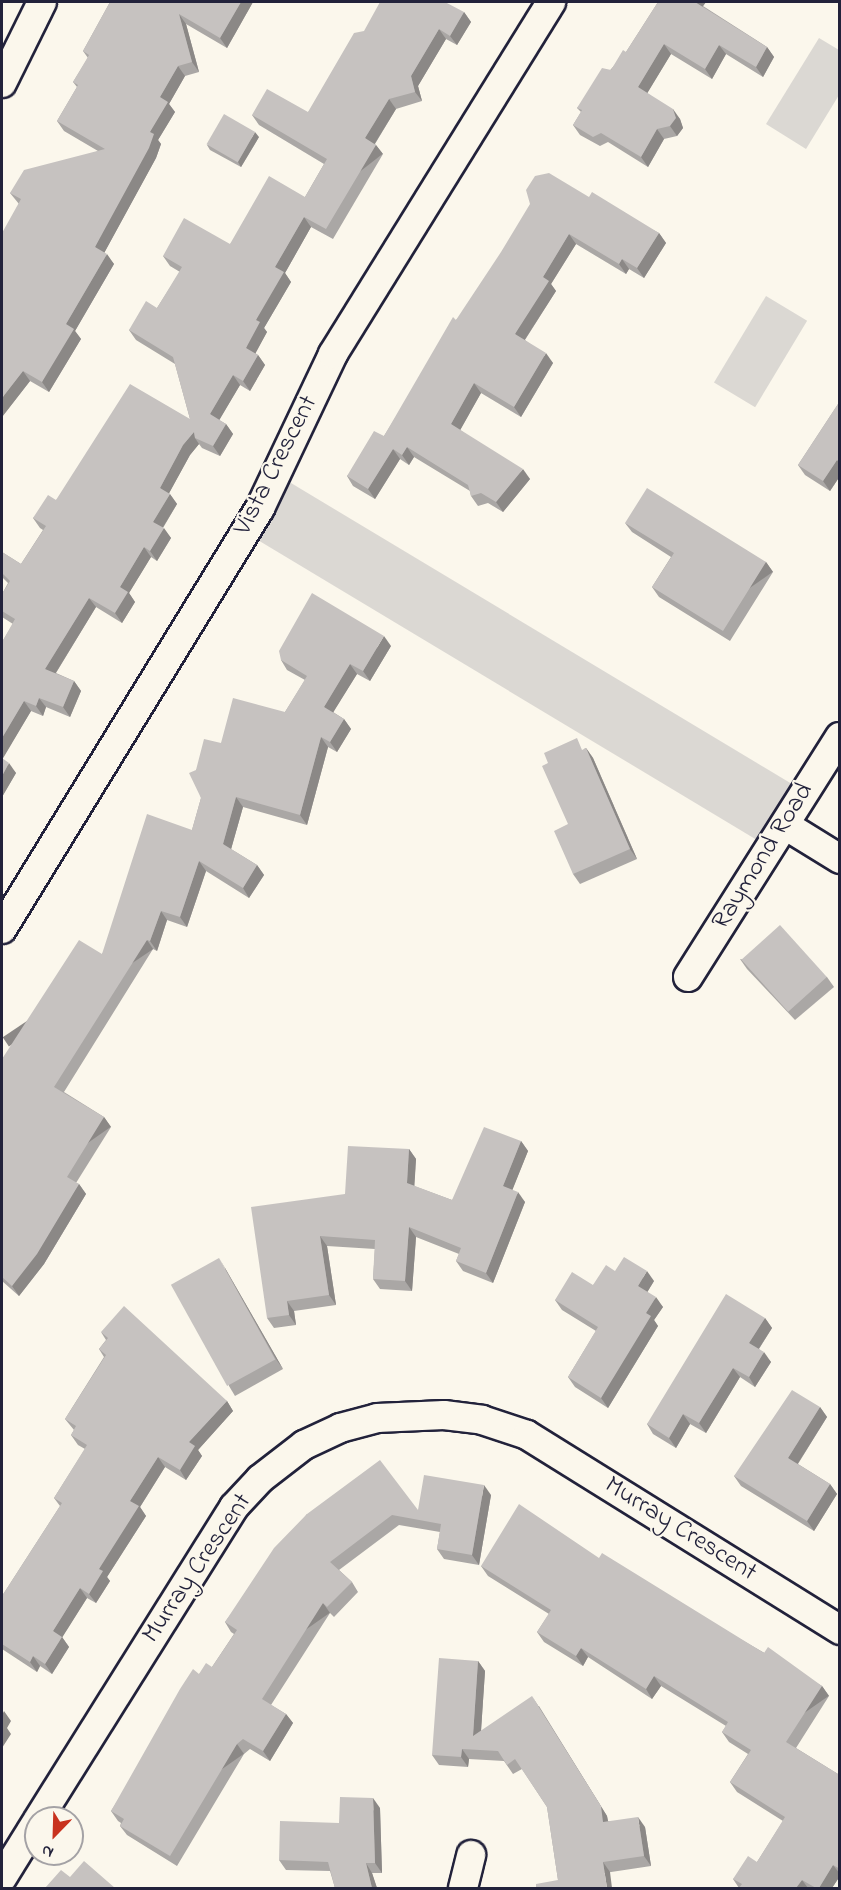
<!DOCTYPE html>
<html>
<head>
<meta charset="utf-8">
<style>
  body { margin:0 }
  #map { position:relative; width:841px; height:1890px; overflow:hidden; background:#fbf7ec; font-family:"Indie Flower",sans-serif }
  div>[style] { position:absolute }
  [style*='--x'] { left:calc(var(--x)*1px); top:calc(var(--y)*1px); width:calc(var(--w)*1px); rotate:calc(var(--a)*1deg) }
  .green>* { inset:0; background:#dbd8d3; transform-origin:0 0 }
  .roads { filter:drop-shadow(2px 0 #22223b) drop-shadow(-2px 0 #22223b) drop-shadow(0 2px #22223b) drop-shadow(0 -2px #22223b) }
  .street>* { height:28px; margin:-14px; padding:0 14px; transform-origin:14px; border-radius:14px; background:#fbf7ec }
  .wall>* { inset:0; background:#aaa7a5 }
  .shaded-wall>* { inset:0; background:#8b8886; transform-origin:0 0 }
  .building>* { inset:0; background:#c6c2c0; transform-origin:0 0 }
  span { translate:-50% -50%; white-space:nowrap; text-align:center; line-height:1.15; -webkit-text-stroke:4.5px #fbf7ec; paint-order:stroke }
  .street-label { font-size:26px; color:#22223b }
  .frame { position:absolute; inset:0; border:3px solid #22223b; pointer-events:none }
  .north { position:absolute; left:24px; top:1806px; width:60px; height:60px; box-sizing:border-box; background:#fbf7ec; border:2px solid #a4a2a5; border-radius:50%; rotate:203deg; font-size:16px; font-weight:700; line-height:24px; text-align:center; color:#22223b }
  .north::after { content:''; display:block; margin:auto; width:21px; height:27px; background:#c8321e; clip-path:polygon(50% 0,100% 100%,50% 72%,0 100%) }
</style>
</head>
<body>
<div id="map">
  <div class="green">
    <div style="clip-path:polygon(819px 38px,839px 50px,839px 95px,806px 149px,766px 124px)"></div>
    <div style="left:766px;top:296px;width:48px;height:101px;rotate:31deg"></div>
    <div style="left:276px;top:474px;width:618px;height:66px;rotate:31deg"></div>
  </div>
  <div class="roads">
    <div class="street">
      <div style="--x:2;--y:83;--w:90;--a:-63.7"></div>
      <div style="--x:785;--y:825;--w:65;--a:31.7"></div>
      <div style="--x:2;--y:929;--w:494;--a:-58.5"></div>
      <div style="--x:260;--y:508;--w:170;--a:-64.6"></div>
      <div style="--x:333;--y:354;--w:414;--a:-58.2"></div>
      <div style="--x:688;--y:977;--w:284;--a:-57.7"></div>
      <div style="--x:39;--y:1818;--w:367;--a:-57.9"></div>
      <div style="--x:234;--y:1507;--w:38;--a:-47"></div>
      <div style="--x:260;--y:1479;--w:56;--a:-37.7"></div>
      <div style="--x:304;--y:1445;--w:40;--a:-25"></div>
      <div style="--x:340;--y:1428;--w:38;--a:-15"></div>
      <div style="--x:377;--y:1418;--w:67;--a:-2.6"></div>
      <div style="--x:444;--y:1415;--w:38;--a:7"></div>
      <div style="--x:482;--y:1420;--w:47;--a:18.4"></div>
      <div style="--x:527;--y:1435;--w:369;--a:31.9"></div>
      <div style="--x:2;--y:1878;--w:65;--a:-58.3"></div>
      <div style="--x:463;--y:1888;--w:34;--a:-76"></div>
    </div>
  </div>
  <div class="wall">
    <div style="clip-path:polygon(110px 2px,253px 2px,227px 48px,186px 24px,199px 72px,185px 76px,169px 104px,175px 112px,158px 140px,161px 144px,156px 158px,104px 253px,114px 264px,75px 331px,81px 339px,49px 392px,30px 381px,2px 417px,19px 204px,10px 193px,98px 151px,64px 131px,57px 121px,77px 87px,73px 82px,88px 58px,83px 51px)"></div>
    <div style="clip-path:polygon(658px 2px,706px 2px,703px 6px,767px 47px,774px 57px,763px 77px,726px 54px,712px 79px,671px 54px,647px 93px,680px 119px,683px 128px,677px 136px,664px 139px,648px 167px,608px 142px,600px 146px,580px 135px,573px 125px,581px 112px,577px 108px,626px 52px)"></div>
    <div style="clip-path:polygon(464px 12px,471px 22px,457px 45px,446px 39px,418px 86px,422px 101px,396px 109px,375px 144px,383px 154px,333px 239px,311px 227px,285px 273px,291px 282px,264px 328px,267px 332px,255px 353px,258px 355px,265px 365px,250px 391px,240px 385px,219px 420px,226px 424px,233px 434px,220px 456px,202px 448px,199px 444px,190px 455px,169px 493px,177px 504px,163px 528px,171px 538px,157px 561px,151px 557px,129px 593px,135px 602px,122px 623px,96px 607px,56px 673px,74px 681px,81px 691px,70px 717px,46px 707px,43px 716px,31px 711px,2px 759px,16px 773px,2px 797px,2px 642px,13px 624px,2px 617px,2px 594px,8px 583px,2px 577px,2px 552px,21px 564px,43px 530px,40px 528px,33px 518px,56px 500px,190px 419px,175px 364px,136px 340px,129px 330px,157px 308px,180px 272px,170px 266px,163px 256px,230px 244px,305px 197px,324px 164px,259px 125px,252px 115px,308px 112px)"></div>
    <div style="clip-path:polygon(259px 137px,241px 167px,210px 150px,207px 145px)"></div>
    <div style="clip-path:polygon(589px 197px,659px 233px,666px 243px,644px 278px,629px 269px,626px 274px,576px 244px,551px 284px,556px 291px,525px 340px,553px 363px,521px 417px,481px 393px,460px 430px,530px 479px,503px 512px,488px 503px,478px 506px,471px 496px,470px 491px,414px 457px,409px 465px,400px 459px,375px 499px,353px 486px,347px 476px,384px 436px,456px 320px)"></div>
    <div style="clip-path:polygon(840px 401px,840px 476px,830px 491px,805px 475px,798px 465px)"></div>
    <div style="clip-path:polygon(625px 523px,766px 562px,773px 572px,730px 641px,659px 597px,652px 587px,671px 557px,632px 532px)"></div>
    <div style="clip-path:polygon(391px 646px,370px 681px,357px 674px,333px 712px,344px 719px,351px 729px,337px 752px,328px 747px,307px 825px,243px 807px,231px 849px,257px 865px,264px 875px,249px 898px,206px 871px,187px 927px,167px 920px,157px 951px,153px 949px,64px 1092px,104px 1117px,111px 1127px,76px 1183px,79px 1184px,86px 1194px,44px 1264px,19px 1296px,2px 1281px,2px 1059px,102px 954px,192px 830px,201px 798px,196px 770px,221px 743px,285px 712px,305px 680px,287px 670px,281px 660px)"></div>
    <div style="clip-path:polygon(586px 748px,593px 758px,637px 859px,580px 884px,573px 874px,568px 824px,584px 749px)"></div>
    <div style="clip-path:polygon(740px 959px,827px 977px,834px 987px,795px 1020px,747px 969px)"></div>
    <div style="clip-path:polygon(521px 1141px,528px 1151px,512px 1190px,525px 1202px,493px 1283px,463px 1271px,456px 1261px,459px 1254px,416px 1237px,412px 1291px,380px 1289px,373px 1279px,375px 1249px,327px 1246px,336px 1305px,294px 1311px,296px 1325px,274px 1328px,267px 1318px,345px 1194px,409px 1149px,416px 1159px,414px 1186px,452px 1200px)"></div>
    <div style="clip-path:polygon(225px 1268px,283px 1369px,235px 1396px,229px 1386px)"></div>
    <div style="clip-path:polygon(615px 1271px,654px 1281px,647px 1292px,663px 1307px,654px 1320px,658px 1326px,608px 1408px,575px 1387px,568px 1377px,596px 1331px,562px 1310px,555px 1300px,593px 1285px)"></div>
    <div style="clip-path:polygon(765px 1318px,772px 1328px,759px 1349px,771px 1362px,755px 1387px,740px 1377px,706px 1433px,690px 1424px,676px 1448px,653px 1434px,647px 1424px)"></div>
    <div style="clip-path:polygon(101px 1332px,227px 1401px,233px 1411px,198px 1450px,202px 1456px,186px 1480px,165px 1467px,140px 1507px,146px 1516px,107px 1577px,110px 1581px,96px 1603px,87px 1598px,62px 1637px,69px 1647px,52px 1674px,40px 1666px,37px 1672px,2px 1649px,2px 1596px,60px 1506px,54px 1498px,85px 1449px,78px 1445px,71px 1435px,74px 1430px,65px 1419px,104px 1357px,99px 1349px,106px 1340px)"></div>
    <div style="clip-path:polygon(820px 1407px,827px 1417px,798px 1464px,830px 1484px,837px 1494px,814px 1531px,741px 1486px,734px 1476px)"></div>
    <div style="clip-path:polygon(491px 1495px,479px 1565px,444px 1559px,437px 1549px,440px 1532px,399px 1525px,339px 1570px,352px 1582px,358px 1592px,334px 1617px,330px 1613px,271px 1705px,286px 1714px,293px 1723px,270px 1761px,250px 1749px,244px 1754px,177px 1866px,127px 1835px,120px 1826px,121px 1823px,118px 1821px,111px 1811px,199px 1674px,212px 1667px,234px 1634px,231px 1632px,225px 1622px,307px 1514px,418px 1510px)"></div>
    <div style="clip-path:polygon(599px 1558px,822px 1686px,829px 1696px,796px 1748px,838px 1774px,840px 1771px,840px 1876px,832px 1888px,739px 1888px,733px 1879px,757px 1862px,783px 1821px,737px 1792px,730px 1782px,748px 1754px,729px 1742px,722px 1732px,726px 1726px,661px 1686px,652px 1699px,588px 1657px,583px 1666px,544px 1642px,537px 1632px,549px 1614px,488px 1576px,481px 1566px)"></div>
    <div style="clip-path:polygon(478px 1661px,485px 1671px,481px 1731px,539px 1706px,607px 1816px,608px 1821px,645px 1827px,651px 1866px,558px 1880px,547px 1807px,522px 1769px,513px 1774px,504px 1761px,469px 1759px,468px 1767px,439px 1765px,432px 1755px)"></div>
    <div style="clip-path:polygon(380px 1808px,382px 1873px,372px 1873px,377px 1888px,335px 1888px,330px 1871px,286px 1870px,279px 1860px,339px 1823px)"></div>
  </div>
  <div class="shaded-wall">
    <div style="clip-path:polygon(241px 2px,253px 2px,227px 48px,220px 38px)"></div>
    <div style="clip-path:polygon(694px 2px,706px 2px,700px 10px)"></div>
    <div style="clip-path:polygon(464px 12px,471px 22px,457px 45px,450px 36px)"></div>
    <div style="clip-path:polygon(179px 14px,186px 24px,199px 72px,192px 62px)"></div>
    <div style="clip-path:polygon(439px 29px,446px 39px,418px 86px,422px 101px,415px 92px,411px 76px)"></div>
    <div style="clip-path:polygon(664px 44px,671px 54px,645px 97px,638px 87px)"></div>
    <div style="clip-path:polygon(719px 45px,726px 54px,712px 79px,705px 69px)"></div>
    <div style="clip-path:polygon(767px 47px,774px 57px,763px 77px,756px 67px)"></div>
    <div style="clip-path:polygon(178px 66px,185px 76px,169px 104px,175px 112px,158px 140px,161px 144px,156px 158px,102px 257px,95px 247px,150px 132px,160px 97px)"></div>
    <div style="clip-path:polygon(389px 99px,396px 109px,372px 148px,365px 138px)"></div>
    <div style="clip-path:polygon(673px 109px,680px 119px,683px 128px,677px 136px,670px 126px)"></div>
    <div style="clip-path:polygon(657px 129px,664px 139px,648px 167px,641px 157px)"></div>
    <div style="clip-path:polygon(255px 132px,259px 137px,241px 167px,238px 162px)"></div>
    <div style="left:376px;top:145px;width:11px;height:98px;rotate:52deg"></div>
    <div style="clip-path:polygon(304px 217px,311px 227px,285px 273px,291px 282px,264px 328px,267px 332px,253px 358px,246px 348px,275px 267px)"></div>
    <div style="clip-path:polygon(659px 233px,666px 243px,644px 278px,637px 268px)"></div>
    <div style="clip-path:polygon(569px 234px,576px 244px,551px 284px,556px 291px,522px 344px,515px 334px,543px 277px)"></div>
    <div style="clip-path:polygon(107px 254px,114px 264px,75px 331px,81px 339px,49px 392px,42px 382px,66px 324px)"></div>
    <div style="clip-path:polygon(622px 259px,629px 269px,626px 274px,619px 264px)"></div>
    <div style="clip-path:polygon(546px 353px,553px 363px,521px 417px,514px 407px)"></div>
    <div style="clip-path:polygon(258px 355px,265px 365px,250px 391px,243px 381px)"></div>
    <div style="clip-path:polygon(23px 371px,30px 381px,2px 417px,2px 398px)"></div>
    <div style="clip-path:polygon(233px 375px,240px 385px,217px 424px,210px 414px)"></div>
    <div style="clip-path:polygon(474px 383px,481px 393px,458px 434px,451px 424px)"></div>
    <div style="clip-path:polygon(226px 424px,233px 434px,220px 456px,213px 446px)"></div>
    <div style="clip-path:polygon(194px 432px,195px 438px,199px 444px,190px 455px,167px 497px,160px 488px,183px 445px)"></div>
    <div style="clip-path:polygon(407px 447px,414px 457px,409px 465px,402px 455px)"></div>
    <div style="clip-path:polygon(393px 449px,400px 459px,375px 499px,368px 489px)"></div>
    <div style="clip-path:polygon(837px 460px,840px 464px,840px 476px,830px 491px,823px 481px)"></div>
    <div style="clip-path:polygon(523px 469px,530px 479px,503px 512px,496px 502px)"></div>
    <div style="clip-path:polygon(170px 494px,177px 504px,160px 532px,153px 522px)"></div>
    <div style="clip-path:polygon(164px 528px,171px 538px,157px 561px,150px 551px)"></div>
    <div style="clip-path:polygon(144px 547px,151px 557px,129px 593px,135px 602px,122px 623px,115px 613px,120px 587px)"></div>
    <div style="left:766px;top:562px;width:12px;height:81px;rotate:55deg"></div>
    <div style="clip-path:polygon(89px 598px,96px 607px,52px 679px,45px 669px)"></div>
    <div style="clip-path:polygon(384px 636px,391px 646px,370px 681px,363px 671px)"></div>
    <div style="clip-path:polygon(350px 664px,357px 674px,331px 716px,324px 707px)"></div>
    <div style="clip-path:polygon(74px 681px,81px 691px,70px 717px,63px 707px)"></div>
    <div style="clip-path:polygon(39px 698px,46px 707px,43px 716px,36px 706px)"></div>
    <div style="clip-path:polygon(24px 701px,31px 711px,2px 760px,2px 738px)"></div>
    <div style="clip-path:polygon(344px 719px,351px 729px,337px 752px,330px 742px)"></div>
    <div style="clip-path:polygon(321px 737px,328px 747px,307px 825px,300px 815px)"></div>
    <div style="clip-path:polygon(586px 748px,593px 758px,637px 859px,630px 849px)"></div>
    <div style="clip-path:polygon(9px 763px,16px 773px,2px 797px,2px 776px)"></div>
    <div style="clip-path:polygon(236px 797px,243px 807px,230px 853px,223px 844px)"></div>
    <div style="clip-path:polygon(199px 861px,206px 871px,187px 927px,180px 917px)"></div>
    <div style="clip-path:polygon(257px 865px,264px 875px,249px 898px,243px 888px)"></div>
    <div style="clip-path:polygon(161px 911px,167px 920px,157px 951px,150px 941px)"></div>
    <div style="left:147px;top:940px;width:11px;height:174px;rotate:56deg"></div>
    <div style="left:104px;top:1117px;width:12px;height:70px;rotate:55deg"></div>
    <div style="clip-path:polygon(521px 1141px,528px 1151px,510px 1196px,503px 1186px)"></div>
    <div style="clip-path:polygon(409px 1149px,416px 1159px,414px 1193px,407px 1183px)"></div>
    <div style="clip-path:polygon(79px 1184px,86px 1194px,44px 1264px,19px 1296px,12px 1286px)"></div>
    <div style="clip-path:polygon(518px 1192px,525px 1202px,493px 1283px,486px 1273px)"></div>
    <div style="clip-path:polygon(409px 1227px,416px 1237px,412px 1291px,405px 1281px)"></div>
    <div style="clip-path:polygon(320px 1236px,327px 1246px,336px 1305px,329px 1295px)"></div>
    <div style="clip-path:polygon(219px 1258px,225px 1268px,283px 1369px,276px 1359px)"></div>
    <div style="clip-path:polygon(647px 1271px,654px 1281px,645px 1296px,638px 1286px)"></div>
    <div style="clip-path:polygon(656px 1297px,663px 1307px,654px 1320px,658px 1326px,608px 1408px,601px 1398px,646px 1313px)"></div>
    <div style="clip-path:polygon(287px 1301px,294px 1311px,296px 1325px,289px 1315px)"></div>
    <div style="clip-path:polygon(765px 1318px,772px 1328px,756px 1353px,749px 1343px)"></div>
    <div style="clip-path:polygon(764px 1352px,771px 1362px,755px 1387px,749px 1377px)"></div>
    <div style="clip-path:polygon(733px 1368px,740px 1377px,706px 1433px,699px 1423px)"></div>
    <div style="clip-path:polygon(227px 1401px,233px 1411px,198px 1450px,202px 1456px,186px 1480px,180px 1470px,189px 1442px)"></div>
    <div style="clip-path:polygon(820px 1407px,827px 1417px,795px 1468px,788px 1458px)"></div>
    <div style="clip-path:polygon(683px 1414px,690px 1424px,676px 1448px,669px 1438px)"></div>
    <div style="clip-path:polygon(158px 1457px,165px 1467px,140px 1507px,146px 1516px,107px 1577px,110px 1581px,96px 1603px,89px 1594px,99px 1569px,130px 1501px)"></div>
    <div style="clip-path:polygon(830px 1484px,837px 1494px,814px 1531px,807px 1521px)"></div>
    <div style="clip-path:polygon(484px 1485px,491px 1495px,479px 1565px,472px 1555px)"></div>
    <div style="clip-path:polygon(80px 1588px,87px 1598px,60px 1641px,53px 1631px)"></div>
    <div style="left:323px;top:1603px;width:12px;height:114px;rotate:55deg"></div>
    <div style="clip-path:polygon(62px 1637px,69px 1647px,52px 1674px,45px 1664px)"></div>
    <div style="clip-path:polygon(581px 1648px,588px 1657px,583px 1666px,576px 1656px)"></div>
    <div style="clip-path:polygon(33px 1656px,40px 1666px,37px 1672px,30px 1662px)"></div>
    <div style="clip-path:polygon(478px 1661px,485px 1671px,480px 1746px,473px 1736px)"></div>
    <div style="clip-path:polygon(654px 1676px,661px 1686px,652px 1699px,646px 1689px)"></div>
    <div style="left:822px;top:1686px;width:12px;height:67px;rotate:55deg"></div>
    <div style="clip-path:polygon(532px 1696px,607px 1816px,610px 1832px,603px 1822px)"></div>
    <div style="clip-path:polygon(4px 1711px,11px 1721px,7px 1728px,11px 1734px,2px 1748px,2px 1715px)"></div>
    <div style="clip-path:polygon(286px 1714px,293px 1723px,270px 1761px,263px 1751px)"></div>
    <div style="left:237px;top:1744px;width:12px;height:131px;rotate:55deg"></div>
    <div style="clip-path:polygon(462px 1749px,469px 1759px,468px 1767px,461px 1757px)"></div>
    <div style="clip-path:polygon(373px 1798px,380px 1808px,382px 1873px,375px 1863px)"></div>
    <div style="clip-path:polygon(638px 1817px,645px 1827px,651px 1866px,644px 1856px)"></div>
    <div style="clip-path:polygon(603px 1862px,610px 1872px,612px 1888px,607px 1888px)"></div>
    <div style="clip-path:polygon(366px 1863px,372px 1873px,377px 1888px,372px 1888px)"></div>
    <div style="clip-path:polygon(833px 1865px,840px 1874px,840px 1876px,832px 1888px,819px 1888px)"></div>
    <div style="clip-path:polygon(802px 1880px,808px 1888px,796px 1888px)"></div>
  </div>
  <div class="building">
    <div style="clip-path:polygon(110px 2px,241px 2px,220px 38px,179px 14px,192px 62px,178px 66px,160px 97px,168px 102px,150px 132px,154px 134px,149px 148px,95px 247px,107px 254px,66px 324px,74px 329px,42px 382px,23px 371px,2px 398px,2px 233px,21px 199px,10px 193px,24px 170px,105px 149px,57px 121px,78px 85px,73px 82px,89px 55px,83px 51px)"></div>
    <div style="clip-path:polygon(380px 2px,445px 2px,464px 12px,450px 36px,439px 29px,411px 76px,415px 92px,389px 99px,365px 138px,376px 145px,326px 229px,304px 217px,275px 267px,284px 272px,256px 320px,260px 322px,246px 348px,258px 355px,243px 381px,233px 375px,210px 414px,226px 424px,213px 446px,195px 438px,194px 432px,183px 445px,160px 488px,170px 494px,153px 522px,164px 528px,150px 551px,144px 547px,120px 587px,128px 592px,115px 613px,89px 598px,45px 669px,74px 681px,63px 707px,39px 698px,36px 706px,24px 701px,2px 738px,2px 642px,15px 619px,2px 611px,2px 594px,10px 581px,2px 573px,2px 552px,21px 564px,46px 526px,33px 518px,48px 495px,56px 500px,130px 384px,190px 419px,173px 357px,129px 330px,146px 301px,157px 308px,182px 267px,163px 256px,184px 218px,230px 244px,269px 176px,305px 197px,327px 159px,252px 115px,267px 89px,308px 112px,354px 33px,364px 31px)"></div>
    <div style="clip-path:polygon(658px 2px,695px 2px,767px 47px,756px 67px,719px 45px,705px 69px,664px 44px,638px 87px,673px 109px,676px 118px,670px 126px,657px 129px,641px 157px,601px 133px,593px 137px,573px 125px,582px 110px,577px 108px,602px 68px,611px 70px,623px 50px,626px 52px)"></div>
    <div style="left:224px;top:114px;width:36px;height:35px;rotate:30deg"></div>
    <div style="clip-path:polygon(549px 173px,589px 197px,592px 192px,659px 233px,637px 268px,622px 259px,619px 264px,569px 234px,543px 277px,549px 281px,515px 334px,546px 353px,514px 407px,474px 383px,451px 424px,523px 469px,496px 502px,481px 493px,471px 496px,468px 485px,407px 447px,402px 455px,393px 449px,368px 489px,347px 476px,374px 431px,384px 436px,453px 317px,456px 320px,501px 252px,530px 204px,526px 190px,535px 176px)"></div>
    <div style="clip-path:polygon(840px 401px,840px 462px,837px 460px,823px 481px,798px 465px)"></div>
    <div style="clip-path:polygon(647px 488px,766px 562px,723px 631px,652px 587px,674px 553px,625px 523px)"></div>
    <div style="clip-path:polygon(312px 593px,384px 636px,363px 671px,350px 664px,324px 707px,344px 719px,330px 742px,321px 737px,300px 815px,236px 797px,223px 844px,257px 865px,243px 888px,199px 861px,180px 917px,161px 911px,150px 941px,147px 940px,54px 1087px,104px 1117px,67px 1177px,79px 1184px,37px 1254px,12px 1286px,2px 1277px,2px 1059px,79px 940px,102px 954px,147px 814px,192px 830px,201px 798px,189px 773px,196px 770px,204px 739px,221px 743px,233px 698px,285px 712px,307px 676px,281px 660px,279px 651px)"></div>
    <div style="clip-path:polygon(577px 738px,582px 750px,586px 748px,630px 849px,573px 874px,554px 831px,568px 824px,542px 766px,548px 763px,544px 753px)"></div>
    <div style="clip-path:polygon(2px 758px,9px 763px,2px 776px)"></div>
    <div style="left:780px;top:925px;width:70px;height:52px;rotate:48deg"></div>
    <div style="clip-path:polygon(484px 1127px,521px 1141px,503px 1186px,518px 1192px,486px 1273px,456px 1261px,461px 1248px,409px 1227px,405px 1281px,373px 1279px,375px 1240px,320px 1236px,329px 1295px,287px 1301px,289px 1315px,267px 1318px,251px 1207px,345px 1194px,348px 1146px,409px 1149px,407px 1183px,452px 1200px)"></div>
    <div style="clip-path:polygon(624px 1257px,647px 1271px,638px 1286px,656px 1297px,646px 1313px,651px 1316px,601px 1398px,568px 1377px,598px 1327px,555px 1300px,572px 1272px,593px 1285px,606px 1265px,615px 1271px)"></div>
    <div style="left:219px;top:1258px;width:116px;height:55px;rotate:61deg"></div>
    <div style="clip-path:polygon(726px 1294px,765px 1318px,749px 1343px,764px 1352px,749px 1377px,733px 1368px,699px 1423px,683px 1414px,669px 1438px,647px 1424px)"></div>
    <div style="clip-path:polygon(124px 1306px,227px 1401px,189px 1442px,195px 1446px,180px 1470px,158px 1457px,130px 1501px,139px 1506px,99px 1569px,103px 1571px,89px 1594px,80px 1588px,53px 1631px,62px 1637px,45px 1664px,33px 1656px,30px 1662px,2px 1644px,2px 1596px,62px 1503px,54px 1498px,87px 1445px,71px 1435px,76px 1426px,65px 1419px,106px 1355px,99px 1349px,108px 1338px,101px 1332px)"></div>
    <div style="clip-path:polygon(792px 1390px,820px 1407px,788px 1458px,830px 1484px,807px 1521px,734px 1476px)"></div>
    <div style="clip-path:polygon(380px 1460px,418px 1510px,424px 1475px,484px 1485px,472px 1555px,437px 1549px,441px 1524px,392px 1515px,330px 1562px,352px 1582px,327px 1607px,323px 1603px,262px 1699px,286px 1714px,263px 1751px,243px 1739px,237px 1744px,170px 1856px,120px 1826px,124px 1819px,111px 1811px,180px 1689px,193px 1669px,199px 1674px,206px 1663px,212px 1667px,237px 1630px,225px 1622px,274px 1548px,307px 1514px)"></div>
    <div style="clip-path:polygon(519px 1504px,599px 1558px,602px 1553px,764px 1653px,768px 1647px,822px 1686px,786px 1742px,838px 1774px,840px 1771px,840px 1869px,833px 1865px,819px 1888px,816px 1888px,802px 1880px,796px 1888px,739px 1888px,742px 1884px,733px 1879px,748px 1856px,757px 1862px,785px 1817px,730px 1782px,751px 1750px,722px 1732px,728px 1722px,654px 1676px,646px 1689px,581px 1648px,576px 1656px,537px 1632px,551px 1610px,481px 1566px)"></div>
    <div style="clip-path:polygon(439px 1658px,478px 1661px,473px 1736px,532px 1696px,601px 1806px,603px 1822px,638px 1817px,644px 1856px,603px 1862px,607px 1888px,536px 1888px,536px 1884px,558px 1880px,547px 1807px,515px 1759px,507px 1765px,498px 1751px,462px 1749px,461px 1757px,432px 1755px)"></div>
    <div style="clip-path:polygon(340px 1797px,373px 1798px,375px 1863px,366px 1863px,372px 1888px,335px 1888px,328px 1862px,279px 1860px,280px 1821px,339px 1823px)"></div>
    <div style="clip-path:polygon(84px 1861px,115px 1888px,45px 1888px,61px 1870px,70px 1877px)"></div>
  </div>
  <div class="street-label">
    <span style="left:277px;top:466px;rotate:-63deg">Vista Crescent</span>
    <span style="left:764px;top:857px;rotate:-58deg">Raymond Road</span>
    <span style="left:680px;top:1530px;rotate:32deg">Murray Crescent</span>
    <span style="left:198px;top:1569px;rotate:-56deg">Murray Crescent</span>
  </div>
  <div class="frame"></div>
  <div class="north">N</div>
</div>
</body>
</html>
